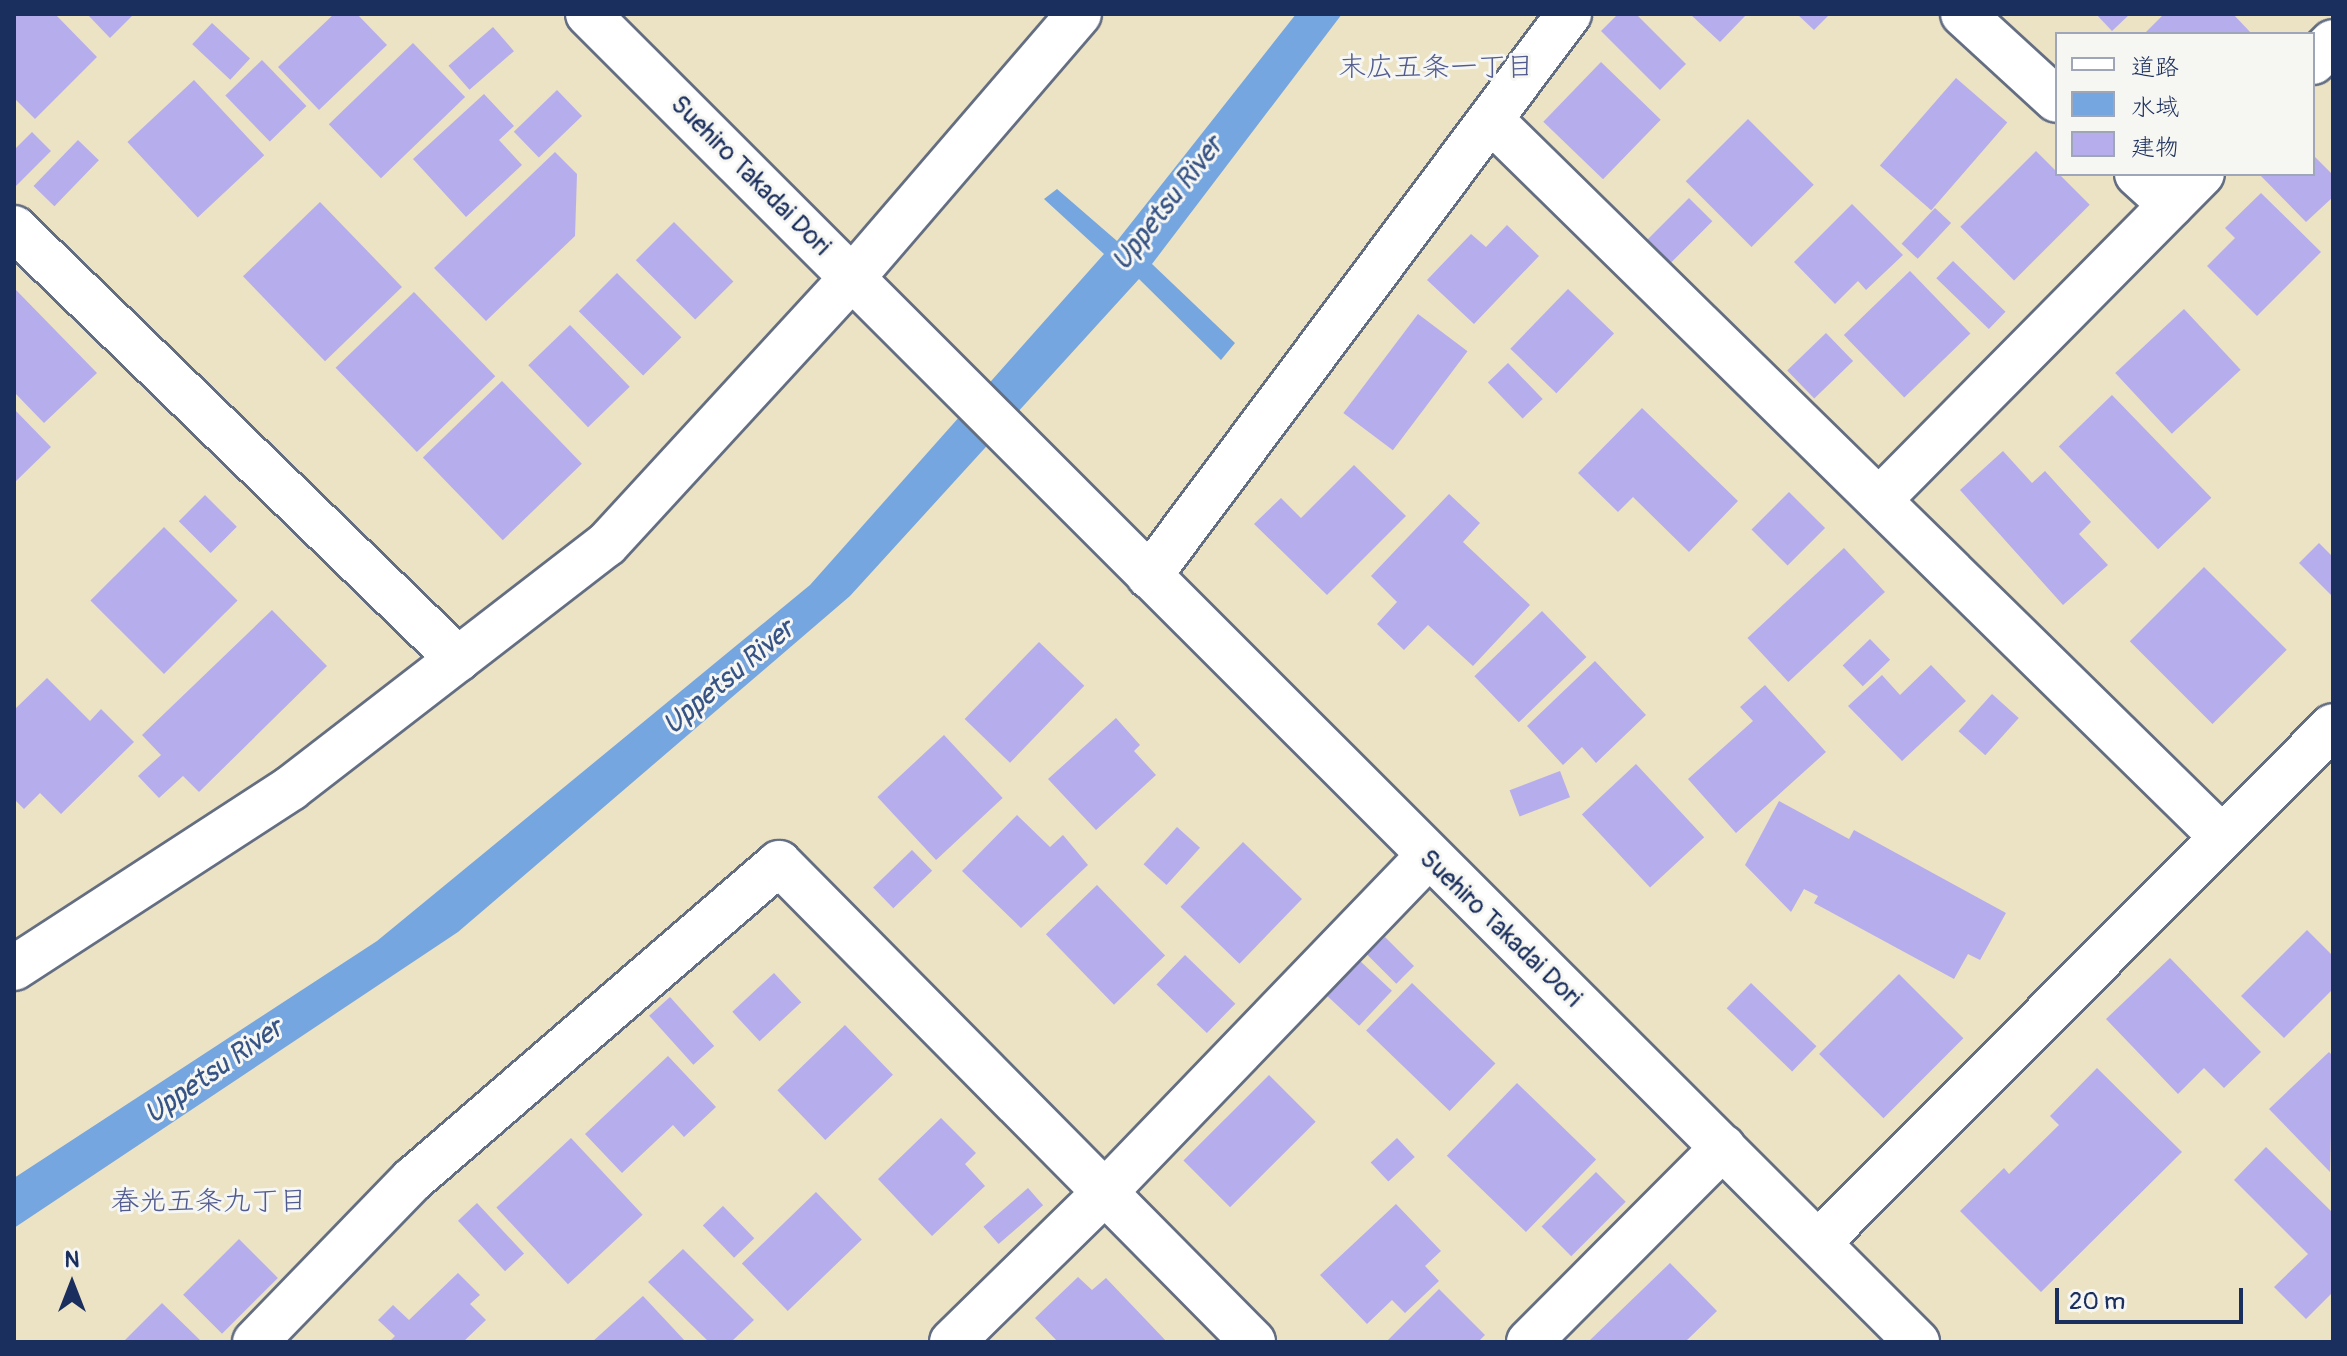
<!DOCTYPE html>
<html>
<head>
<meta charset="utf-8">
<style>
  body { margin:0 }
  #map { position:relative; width:2347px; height:1356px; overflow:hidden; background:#ece2c4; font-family:Pangolin,"Klee One",sans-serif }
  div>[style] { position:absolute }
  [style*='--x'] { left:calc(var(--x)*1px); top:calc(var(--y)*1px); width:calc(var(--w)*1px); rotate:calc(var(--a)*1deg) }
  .water>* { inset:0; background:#76a6e0 }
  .building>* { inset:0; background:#b6adec; transform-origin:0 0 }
  .roads { filter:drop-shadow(2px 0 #646e82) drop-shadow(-2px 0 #646e82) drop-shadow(0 2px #646e82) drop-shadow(0 -2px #646e82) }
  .street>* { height:44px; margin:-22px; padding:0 22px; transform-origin:22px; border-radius:22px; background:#fff }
  .secondary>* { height:44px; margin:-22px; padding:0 22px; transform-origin:22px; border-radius:22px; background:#fff }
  span { translate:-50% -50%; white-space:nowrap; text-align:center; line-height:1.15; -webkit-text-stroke:6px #f6f6f2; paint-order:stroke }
  .street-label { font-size:26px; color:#1b2f5e }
  .neighbourhood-label { font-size:28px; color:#515b90 }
  .water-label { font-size:28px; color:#365385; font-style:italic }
  .frame { position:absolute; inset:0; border:16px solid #1b2f5e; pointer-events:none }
  .legend { position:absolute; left:2055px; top:32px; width:260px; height:144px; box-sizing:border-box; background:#f6f6f2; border:2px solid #9ea6b7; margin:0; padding:10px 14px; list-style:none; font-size:24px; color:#1b2f5e }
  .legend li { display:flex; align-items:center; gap:16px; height:40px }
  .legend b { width:40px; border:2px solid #9ea6b7 }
  .north { position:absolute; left:32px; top:1244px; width:80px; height:80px; -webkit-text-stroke:6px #f6f6f2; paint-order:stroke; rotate:0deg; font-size:22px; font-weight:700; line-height:32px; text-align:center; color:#1b2f5e }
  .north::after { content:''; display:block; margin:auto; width:28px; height:36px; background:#1b2f5e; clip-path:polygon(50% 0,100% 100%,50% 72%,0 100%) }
  .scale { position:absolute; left:2055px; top:1288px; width:188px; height:36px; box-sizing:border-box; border:4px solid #1b2f5e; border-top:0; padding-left:10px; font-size:24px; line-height:28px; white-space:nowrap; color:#1b2f5e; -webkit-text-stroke:6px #f6f6f2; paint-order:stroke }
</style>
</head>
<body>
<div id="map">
  <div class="water">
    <div style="clip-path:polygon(1296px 14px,1342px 14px,1152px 264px,1235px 343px,1221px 360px,1139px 279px,850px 596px,458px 932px,14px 1228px,14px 1178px,377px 941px,810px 585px,1104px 254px,1044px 199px,1057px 189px,1117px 241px)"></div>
  </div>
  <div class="building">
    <div style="clip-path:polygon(14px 14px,55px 14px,97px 57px,35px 119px,14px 98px)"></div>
    <div style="clip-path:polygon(87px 14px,134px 14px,110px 38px)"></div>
    <div style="clip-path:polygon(334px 14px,357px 14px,387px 45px,319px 110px,278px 67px)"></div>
    <div style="clip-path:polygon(1618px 14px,1636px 14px,1686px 64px,1660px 90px,1601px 31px)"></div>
    <div style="clip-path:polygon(1690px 14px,1747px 14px,1720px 42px)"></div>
    <div style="clip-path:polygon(1797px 14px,1830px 14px,1814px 30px)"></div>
    <div style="clip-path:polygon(2096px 14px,2130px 14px,2112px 31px)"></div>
    <div style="clip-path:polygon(2164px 14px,2233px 14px,2252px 34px,2144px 34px)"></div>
    <div style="left:212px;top:23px;width:52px;height:29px;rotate:43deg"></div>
    <div style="left:493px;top:27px;width:32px;height:59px;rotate:49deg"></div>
    <div style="left:413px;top:43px;width:75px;height:117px;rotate:46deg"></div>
    <div style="left:262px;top:60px;width:64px;height:51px;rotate:46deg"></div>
    <div style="left:1601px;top:62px;width:83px;height:83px;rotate:44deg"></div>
    <div style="left:1956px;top:78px;width:68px;height:116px;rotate:41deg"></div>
    <div style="left:194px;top:80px;width:103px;height:91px;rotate:47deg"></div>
    <div style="left:557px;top:90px;width:36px;height:60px;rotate:46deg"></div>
    <div style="clip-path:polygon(484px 94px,514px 126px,499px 140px,522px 165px,466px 217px,413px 159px)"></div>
    <div style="left:1748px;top:119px;width:93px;height:88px;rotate:45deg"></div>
    <div style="clip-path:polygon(32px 132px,51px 151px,14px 188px,14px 150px)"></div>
    <div style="left:78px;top:140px;width:29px;height:64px;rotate:44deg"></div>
    <div style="left:2036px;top:151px;width:76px;height:107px;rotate:45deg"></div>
    <div style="clip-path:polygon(555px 152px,577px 174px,575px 236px,486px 321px,434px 268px)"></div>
    <div style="clip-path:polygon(2313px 155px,2333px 175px,2333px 197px,2306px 222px,2259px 174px,2313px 174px)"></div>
    <div style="clip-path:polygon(2261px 193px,2321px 252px,2257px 316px,2207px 266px,2235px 238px,2225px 228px)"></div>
    <div style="left:1689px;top:198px;width:33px;height:59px;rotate:45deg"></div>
    <div style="left:320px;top:202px;width:118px;height:107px;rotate:46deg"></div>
    <div style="clip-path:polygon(1852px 204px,1903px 255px,1866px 290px,1858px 281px,1835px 304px,1794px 262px)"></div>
    <div style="left:1935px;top:208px;width:22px;height:49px;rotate:43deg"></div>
    <div style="left:674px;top:222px;width:84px;height:54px;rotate:45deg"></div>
    <div style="clip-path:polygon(1507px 225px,1539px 256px,1474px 324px,1427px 280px,1471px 234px,1486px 247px)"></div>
    <div style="left:1953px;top:261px;width:73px;height:24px;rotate:44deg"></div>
    <div style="left:1910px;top:271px;width:87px;height:92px;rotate:46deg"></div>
    <div style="left:617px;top:273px;width:91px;height:54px;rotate:45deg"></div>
    <div style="left:1568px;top:289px;width:64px;height:83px;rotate:44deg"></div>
    <div style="clip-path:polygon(16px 290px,97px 373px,44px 423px,14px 392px)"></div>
    <div style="left:414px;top:292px;width:117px;height:109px;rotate:46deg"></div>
    <div style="left:2184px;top:309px;width:83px;height:94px;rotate:47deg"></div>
    <div style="left:1418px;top:314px;width:62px;height:124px;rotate:37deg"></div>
    <div style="left:570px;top:325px;width:86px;height:58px;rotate:46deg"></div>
    <div style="left:1826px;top:333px;width:39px;height:54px;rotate:46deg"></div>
    <div style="left:1508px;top:363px;width:50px;height:28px;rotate:46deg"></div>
    <div style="left:502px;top:381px;width:115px;height:110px;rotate:46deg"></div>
    <div style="left:2112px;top:395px;width:143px;height:74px;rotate:46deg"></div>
    <div style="clip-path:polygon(1642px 408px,1738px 501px,1689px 552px,1633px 497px,1618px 512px,1578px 473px)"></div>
    <div style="clip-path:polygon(14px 409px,51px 447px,14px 483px)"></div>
    <div style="clip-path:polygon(2003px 451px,2032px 483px,2045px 471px,2091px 522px,2079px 534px,2108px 565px,2063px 605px,1960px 490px)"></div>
    <div style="clip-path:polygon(1354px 465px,1406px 516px,1327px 595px,1254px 524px,1281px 498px,1301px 518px)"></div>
    <div style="left:1789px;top:492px;width:51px;height:53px;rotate:45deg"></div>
    <div style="clip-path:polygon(1449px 494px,1480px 523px,1463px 542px,1530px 605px,1473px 666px,1428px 625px,1404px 650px,1377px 624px,1397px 602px,1371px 576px)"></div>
    <div style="left:205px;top:495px;width:45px;height:37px;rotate:45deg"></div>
    <div style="left:164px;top:527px;width:104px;height:104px;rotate:45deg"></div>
    <div style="clip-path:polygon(2319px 543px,2333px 557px,2333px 597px,2299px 563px)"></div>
    <div style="left:1844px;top:548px;width:60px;height:132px;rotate:47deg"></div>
    <div style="left:2204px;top:567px;width:117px;height:105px;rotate:45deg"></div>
    <div style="clip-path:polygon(272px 610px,327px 666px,199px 792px,183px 776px,159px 798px,138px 776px,161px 755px,142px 735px)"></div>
    <div style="left:1542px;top:611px;width:64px;height:94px;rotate:46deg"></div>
    <div style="left:1870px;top:639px;width:29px;height:38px;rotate:46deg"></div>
    <div style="left:1039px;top:642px;width:63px;height:107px;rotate:44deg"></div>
    <div style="clip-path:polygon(1595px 661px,1646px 715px,1596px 763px,1582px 747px,1563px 765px,1527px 726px)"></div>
    <div style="clip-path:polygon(1931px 665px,1966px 701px,1902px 761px,1848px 706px,1882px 675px,1900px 695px)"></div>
    <div style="clip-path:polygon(47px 678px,90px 721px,101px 709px,134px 742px,61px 814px,40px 793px,24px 809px,14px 799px,14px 710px)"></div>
    <div style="clip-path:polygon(1765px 685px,1826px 752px,1736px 833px,1688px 779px,1753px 721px,1740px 707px)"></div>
    <div style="left:1992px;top:694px;width:36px;height:50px;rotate:42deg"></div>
    <div style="clip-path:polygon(1116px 718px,1140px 745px,1134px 751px,1156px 775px,1096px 830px,1048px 779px)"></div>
    <div style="left:944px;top:735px;width:86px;height:91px;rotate:47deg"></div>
    <div style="left:1636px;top:764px;width:100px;height:74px;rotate:47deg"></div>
    <div style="left:1560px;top:771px;width:28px;height:54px;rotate:69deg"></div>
    <div style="clip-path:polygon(1779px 801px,1849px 839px,1854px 830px,2006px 913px,1980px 960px,1968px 954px,1954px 979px,1814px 903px,1818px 896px,1804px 889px,1791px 912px,1745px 865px)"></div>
    <div style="clip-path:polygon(1017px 815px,1050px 847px,1063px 835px,1088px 865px,1021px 928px,962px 871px)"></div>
    <div style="left:1177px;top:827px;width:31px;height:50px;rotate:42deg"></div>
    <div style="left:1243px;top:842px;width:82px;height:90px;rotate:44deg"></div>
    <div style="left:912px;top:850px;width:29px;height:54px;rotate:46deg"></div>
    <div style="left:1097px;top:885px;width:98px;height:71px;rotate:46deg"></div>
    <div style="clip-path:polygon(2307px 930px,2333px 956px,2333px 989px,2284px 1038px,2241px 996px)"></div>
    <div style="left:1385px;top:937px;width:41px;height:25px;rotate:45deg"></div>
    <div style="left:1185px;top:955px;width:70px;height:41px;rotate:44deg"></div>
    <div style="clip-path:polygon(2170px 958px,2261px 1052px,2224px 1088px,2204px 1068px,2178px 1094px,2106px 1019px)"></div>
    <div style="left:1359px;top:960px;width:45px;height:48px;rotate:43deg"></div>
    <div style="left:774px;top:973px;width:40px;height:57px;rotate:47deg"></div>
    <div style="left:1899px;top:974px;width:91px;height:113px;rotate:45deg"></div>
    <div style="left:1412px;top:983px;width:116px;height:66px;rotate:44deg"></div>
    <div style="left:1751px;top:983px;width:91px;height:35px;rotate:44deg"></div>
    <div style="left:670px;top:997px;width:66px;height:28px;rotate:48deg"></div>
    <div style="left:845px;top:1025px;width:69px;height:94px;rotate:46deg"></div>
    <div style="clip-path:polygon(2329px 1052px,2333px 1056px,2330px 1172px,2269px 1109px)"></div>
    <div style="clip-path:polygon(668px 1056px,716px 1107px,684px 1137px,673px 1125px,622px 1173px,585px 1134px)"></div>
    <div style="clip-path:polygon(2097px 1068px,2182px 1152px,2041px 1292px,1960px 1211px,2004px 1168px,2009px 1174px,2059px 1125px,2050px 1116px)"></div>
    <div style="left:1269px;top:1075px;width:66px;height:121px;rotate:45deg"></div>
    <div style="left:1517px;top:1083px;width:110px;height:101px;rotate:44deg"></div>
    <div style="clip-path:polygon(941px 1118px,976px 1153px,965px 1164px,985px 1186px,932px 1236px,878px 1179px)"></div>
    <div style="left:571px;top:1138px;width:105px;height:102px;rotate:47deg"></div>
    <div style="left:1397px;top:1138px;width:26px;height:36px;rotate:47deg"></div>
    <div style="clip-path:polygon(2266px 1147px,2333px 1213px,2333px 1292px,2306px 1319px,2274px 1287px,2308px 1254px,2234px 1180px)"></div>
    <div style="left:1596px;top:1172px;width:42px;height:77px;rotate:45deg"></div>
    <div style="left:1028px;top:1188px;width:23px;height:59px;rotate:49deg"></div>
    <div style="left:816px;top:1192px;width:66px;height:103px;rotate:46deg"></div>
    <div style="left:477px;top:1203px;width:69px;height:26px;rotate:47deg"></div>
    <div style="clip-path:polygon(1396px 1204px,1441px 1251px,1425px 1266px,1439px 1281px,1405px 1313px,1392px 1300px,1367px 1324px,1320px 1275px)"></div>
    <div style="left:723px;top:1206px;width:45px;height:28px;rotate:46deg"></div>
    <div style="left:239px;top:1239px;width:55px;height:79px;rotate:45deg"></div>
    <div style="clip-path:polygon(683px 1249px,754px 1320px,731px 1342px,709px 1342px,648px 1282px)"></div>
    <div style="clip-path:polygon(1670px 1263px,1717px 1311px,1685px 1342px,1588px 1342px)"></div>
    <div style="clip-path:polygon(458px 1273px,480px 1295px,470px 1304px,486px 1320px,463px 1342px,389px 1342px,395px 1336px,378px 1320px,393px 1305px,409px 1320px)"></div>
    <div style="clip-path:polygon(1078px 1277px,1092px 1290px,1106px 1278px,1167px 1342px,1058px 1342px,1035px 1318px)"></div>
    <div style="clip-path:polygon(1439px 1289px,1485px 1335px,1478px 1342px,1386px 1342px)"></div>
    <div style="clip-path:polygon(643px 1296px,686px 1342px,592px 1342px)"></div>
    <div style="clip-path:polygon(162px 1303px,202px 1342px,123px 1342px)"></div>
  </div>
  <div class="roads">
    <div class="street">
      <div style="--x:1963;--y:14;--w:127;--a:42.5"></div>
      <div style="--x:2313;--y:62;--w:28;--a:-45"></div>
      <div style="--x:1491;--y:120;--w:1023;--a:44.45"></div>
      <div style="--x:2137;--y:174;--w:46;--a:42.4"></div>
      <div style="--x:14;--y:228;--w:619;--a:44.15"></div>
      <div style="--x:1879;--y:500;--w:459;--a:-45.3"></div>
      <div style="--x:1149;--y:576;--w:702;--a:-53.23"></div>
      <div style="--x:14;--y:968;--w:330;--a:-33"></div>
      <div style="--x:291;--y:788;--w:399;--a:-37.7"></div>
      <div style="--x:607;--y:544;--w:362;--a:-47.4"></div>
      <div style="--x:852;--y:278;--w:348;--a:-49.3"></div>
      <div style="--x:1819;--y:1242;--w:728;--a:-45.11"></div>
      <div style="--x:255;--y:1342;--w:226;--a:-45.9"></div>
      <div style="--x:412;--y:1180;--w:485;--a:-40.8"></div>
      <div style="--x:779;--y:863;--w:674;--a:45.3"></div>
      <div style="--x:952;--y:1342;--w:211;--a:-44.4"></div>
      <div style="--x:1103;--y:1194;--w:467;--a:-46.1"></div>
      <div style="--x:1529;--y:1342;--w:275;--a:-45.1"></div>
    </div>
    <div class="secondary">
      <div style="--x:588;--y:14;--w:1879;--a:44.98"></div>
    </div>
  </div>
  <div class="street-label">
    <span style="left:750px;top:176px;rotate:45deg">Suehiro Takadai Dori</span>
    <span style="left:1500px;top:929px;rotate:44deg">Suehiro Takadai Dori</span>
  </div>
  <div class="neighbourhood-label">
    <span style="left:1436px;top:68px">末広五条一丁目</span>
    <span style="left:209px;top:1202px">春光五条九丁目</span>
  </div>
  <div class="water-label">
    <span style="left:1168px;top:204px;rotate:-52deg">Uppetsu River</span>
    <span style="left:729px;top:678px;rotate:-40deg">Uppetsu River</span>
    <span style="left:214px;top:1072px;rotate:-35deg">Uppetsu River</span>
  </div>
  <div class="frame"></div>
  <ul class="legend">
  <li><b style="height:10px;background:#fff"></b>道路</li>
  <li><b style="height:22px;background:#76a6e0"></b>水域</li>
  <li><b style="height:22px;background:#b6adec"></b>建物</li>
  </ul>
  <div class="north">N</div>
  <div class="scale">20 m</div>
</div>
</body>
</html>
